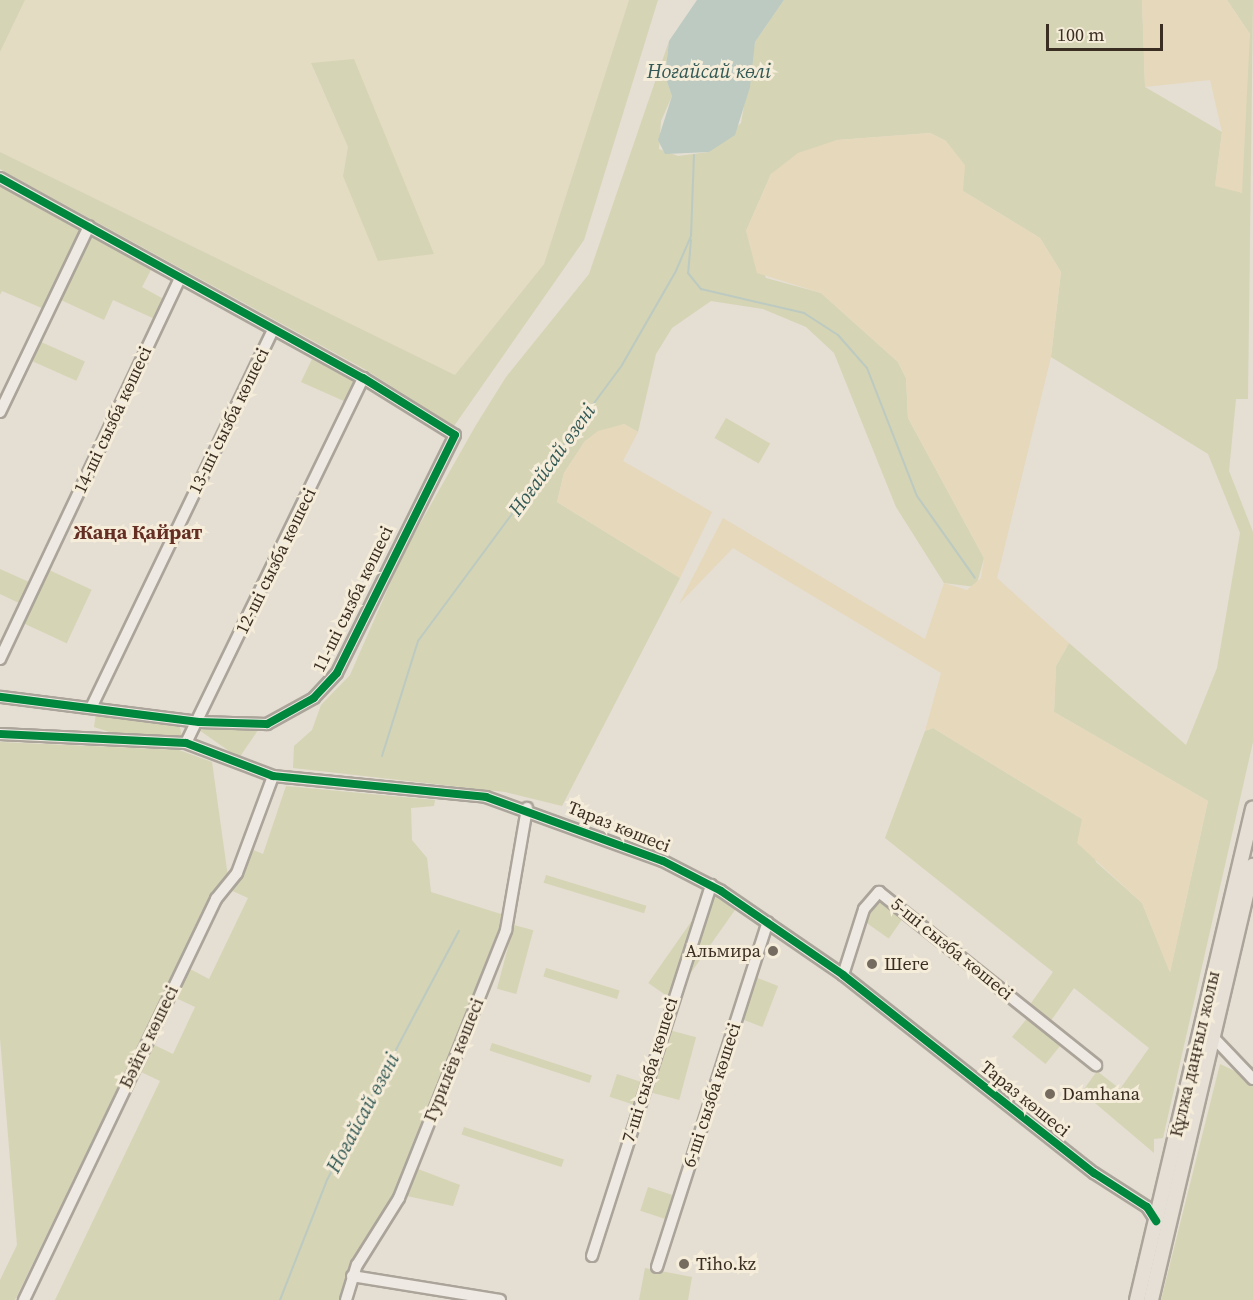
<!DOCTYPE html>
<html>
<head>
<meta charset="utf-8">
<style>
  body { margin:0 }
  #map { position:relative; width:1253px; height:1300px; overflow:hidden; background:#e5ded2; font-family:"Source Serif 4",serif }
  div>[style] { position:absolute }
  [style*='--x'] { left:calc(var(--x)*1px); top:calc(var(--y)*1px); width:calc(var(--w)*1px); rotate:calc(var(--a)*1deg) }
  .farmland>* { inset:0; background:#e3dcc3 }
  .green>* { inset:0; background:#d5d4b5; transform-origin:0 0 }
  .sand>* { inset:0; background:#e6d8bb }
  .water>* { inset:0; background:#bccac1 }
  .stream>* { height:2px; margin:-1px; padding:0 1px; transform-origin:1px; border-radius:1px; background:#bccac1 }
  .roads { filter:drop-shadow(2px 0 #aba49a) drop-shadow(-2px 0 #aba49a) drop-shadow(0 2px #aba49a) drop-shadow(0 -2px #aba49a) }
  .minor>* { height:10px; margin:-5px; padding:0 5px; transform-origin:5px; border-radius:5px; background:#eeeae3 }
  .major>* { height:14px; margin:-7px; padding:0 7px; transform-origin:7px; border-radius:7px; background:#e5dfd5 }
  .cycleway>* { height:8px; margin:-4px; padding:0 4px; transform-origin:4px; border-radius:4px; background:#00873e }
  .dots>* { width:16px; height:16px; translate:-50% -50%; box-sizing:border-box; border:3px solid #f5ecd9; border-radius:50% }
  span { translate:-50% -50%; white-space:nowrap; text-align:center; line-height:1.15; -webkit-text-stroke:6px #f5ecd9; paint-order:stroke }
  .street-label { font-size:18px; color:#3a2d21 }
  .poi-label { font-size:18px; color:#3a2d21 }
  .right { translate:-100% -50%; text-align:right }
  .left { translate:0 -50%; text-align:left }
  .water-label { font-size:20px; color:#325955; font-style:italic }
  .neighbourhood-label { font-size:20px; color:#652e23; font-weight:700 }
  .scale { position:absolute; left:1046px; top:24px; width:117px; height:27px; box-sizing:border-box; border:3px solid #3a2d21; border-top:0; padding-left:8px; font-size:18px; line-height:21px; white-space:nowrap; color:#3a2d21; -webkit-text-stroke:4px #f5ecd9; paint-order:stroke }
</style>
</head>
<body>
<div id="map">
  <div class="farmland">
    <div style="clip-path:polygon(evenodd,25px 0,629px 0,544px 264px,455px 375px,0 152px,0 52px,25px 0,311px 64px,433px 254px,343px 176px,348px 147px,311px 64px)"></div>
  </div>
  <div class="green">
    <div style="clip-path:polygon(0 0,25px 0,0 52px)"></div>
    <div style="clip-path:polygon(629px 0,658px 0,584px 240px,454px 426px,366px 370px,0 169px,0 152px,455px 375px,544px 264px)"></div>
    <div style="clip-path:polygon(784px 0,1142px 0,1145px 87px,1222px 132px,1215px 186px,1250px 34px,1227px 0,1253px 0,1248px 399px,1236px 399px,1229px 471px,1253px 532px,1253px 742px,1163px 1138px,1154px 1139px,1154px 1153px,1082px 1092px,1097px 1071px,1120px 1089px,1149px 1048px,1074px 988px,1050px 1022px,1029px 1006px,1053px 972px,885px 838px,925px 731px,933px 728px,1082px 819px,1096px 862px,1142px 903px,1170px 972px,1208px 801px,1054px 712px,1056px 666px,1069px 643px,1186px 745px,1217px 668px,1240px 533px,1208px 454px,1051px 357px,1061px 272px,1040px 238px,963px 191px,946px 141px,930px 133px,837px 140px,771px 174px,746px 231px,766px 278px,821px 293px,898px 362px,906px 378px,908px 418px,984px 558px,976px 587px,944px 583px,896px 507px,834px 353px,806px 327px,763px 309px,711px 301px,672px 328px,656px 354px,638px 432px,624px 424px,585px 441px,564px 473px,557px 502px,680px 578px,562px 806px,505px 792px,293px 768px,294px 746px,312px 730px,321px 705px,350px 675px,404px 552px,476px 425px,506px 377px,589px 274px,669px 41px,665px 76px,672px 96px,661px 121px,659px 149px,678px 156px,709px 152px,741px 123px,755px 42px)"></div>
    <div style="clip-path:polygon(354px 59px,434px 254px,378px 261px,343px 176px,348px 147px,311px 63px)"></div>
    <div style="clip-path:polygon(0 183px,81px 229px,44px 309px,2px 291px,0 295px)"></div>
    <div style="clip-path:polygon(92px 235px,152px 268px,142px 287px,167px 301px,157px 320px,113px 300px,104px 320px,61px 300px)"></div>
    <div style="left:41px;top:342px;width:48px;height:21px;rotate:24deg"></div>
    <div style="clip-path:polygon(312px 359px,356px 383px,346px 402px,301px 382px)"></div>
    <div style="left:726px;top:418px;width:51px;height:23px;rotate:30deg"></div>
    <div style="clip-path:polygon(0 569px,29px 582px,19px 603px,0 594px)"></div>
    <div style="left:49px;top:570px;width:47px;height:59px;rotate:25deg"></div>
    <div style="clip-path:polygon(96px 713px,179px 723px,182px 737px,109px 732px,94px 727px)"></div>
    <div style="clip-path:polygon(212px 728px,258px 730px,239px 758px,199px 730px)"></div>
    <div style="clip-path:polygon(0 742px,179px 750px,212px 762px,228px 877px,213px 892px,15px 1300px,0 1300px,0 1280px,17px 1245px,0 1038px)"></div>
    <div style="clip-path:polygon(286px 786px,435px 800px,434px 806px,411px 808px,412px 840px,427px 858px,431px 892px,504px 915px,391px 1208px,350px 1269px,341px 1300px,55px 1300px,160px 1081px,139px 1071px,150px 1043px,173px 1054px,195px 1007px,176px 998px,190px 969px,209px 979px,248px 898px,228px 889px,241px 878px,251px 849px,263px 854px)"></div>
    <div style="left:546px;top:875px;width:105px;height:8px;rotate:17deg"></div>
    <div style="left:712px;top:892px;width:29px;height:111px;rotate:35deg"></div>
    <div style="left:878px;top:898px;width:32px;height:27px;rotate:35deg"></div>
    <div style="left:514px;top:925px;width:20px;height:66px;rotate:15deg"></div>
    <div style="left:546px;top:968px;width:77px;height:9px;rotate:17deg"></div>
    <div style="left:752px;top:976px;width:28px;height:44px;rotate:21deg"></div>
    <div style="left:1029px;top:1016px;width:43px;height:27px;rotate:39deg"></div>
    <div style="left:669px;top:1030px;width:28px;height:65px;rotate:15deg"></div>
    <div style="left:492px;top:1043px;width:105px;height:8px;rotate:18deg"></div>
    <div style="clip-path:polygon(1220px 1064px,1239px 1073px,1253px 1066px,1253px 1300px,1161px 1300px)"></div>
    <div style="left:617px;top:1074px;width:28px;height:24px;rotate:18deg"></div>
    <div style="left:464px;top:1127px;width:105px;height:8px;rotate:18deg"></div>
    <div style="clip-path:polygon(418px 1169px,460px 1185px,453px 1206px,407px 1196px)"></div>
    <div style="left:648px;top:1187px;width:28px;height:25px;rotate:18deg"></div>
    <div style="clip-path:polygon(645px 1268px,692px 1277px,688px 1300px,639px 1300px)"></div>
  </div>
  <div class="sand">
    <div style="clip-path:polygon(1142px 0,1227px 0,1250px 34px,1242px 193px,1215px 186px,1222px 132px,1210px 80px,1145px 87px)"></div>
    <div style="clip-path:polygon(930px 133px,946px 141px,965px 165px,963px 191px,1040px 238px,1061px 272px,1051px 357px,997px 578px,1069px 643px,1056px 666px,1054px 712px,1208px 801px,1170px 973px,1142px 903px,1077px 843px,1082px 819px,933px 728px,925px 731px,941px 673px,733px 548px,679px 604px,723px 518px,925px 639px,944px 583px,967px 590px,981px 578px,984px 558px,908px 418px,906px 378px,898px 362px,821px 293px,757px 273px,746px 231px,771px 174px,798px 153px,837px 140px)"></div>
    <div style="clip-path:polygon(624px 424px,638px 432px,623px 461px,712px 512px,680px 578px,557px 502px,564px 473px,585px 441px,598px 431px)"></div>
  </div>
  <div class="water">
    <div style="clip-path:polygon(697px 0,784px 0,755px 42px,750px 87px,735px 135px,709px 152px,665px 154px,658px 140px,672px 96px,665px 76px,669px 41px)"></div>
  </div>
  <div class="stream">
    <div style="--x:691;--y:240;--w:33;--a:95"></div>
    <div style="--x:688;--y:273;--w:21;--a:51"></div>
    <div style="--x:701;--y:289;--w:106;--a:13.1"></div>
    <div style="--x:804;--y:313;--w:40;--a:32.9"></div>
    <div style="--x:838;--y:335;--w:44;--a:48.7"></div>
    <div style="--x:867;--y:368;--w:137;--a:68.7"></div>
    <div style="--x:917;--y:496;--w:100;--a:54.7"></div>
    <div style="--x:382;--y:756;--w:121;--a:-72.6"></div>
    <div style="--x:418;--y:641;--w:343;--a:-53.5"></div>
    <div style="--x:622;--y:365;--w:106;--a:-60.1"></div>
    <div style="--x:675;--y:273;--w:40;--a:-66.6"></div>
    <div style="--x:691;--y:236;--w:81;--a:-87.9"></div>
    <div style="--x:280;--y:1300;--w:129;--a:-68.6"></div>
    <div style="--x:327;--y:1180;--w:282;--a:-62.1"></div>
  </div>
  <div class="roads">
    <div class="minor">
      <div style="--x:0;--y:178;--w:414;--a:28.9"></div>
      <div style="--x:363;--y:378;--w:108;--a:31.8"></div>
      <div style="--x:455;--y:435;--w:266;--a:116.4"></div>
      <div style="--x:337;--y:673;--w:34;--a:133"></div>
      <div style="--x:314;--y:698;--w:54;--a:151"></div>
      <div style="--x:267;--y:724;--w:68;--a:-178.3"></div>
      <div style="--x:199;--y:722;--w:201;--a:-172.8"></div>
      <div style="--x:0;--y:412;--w:206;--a:-64.4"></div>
      <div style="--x:0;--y:659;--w:421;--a:-64.7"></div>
      <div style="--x:91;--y:708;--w:420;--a:-64.3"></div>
      <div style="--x:0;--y:734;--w:186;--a:2.8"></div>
      <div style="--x:186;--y:743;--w:93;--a:20.8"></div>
      <div style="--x:273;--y:776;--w:214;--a:5.6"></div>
      <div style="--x:486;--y:797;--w:188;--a:19.9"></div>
      <div style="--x:663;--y:861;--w:65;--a:27.3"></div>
      <div style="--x:721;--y:891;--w:148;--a:34.5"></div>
      <div style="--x:843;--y:975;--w:320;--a:38.3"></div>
      <div style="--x:1094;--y:1173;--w:63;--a:32.7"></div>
      <div style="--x:1147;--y:1207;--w:17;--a:57"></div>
      <div style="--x:186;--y:743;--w:406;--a:-64.1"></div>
      <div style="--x:843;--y:975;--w:69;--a:-72.3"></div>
      <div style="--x:864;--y:909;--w:23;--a:-49"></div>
      <div style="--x:879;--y:892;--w:278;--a:38.6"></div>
      <div style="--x:1213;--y:1037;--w:58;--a:46.4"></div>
      <div style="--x:592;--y:1256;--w:390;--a:-72.2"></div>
      <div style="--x:657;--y:1267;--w:362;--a:-72.2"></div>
      <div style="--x:352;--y:1276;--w:150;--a:9.2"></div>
      <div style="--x:24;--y:1300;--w:445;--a:-64.4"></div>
      <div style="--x:216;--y:899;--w:33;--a:-51"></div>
      <div style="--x:237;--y:873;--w:103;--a:-69.6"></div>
      <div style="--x:346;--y:1300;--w:37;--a:-73"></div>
      <div style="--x:357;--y:1265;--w:79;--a:-57.9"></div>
      <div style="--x:399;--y:1198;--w:289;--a:-68.2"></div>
      <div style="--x:506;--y:930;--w:124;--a:-80.2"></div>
    </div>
    <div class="major">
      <div style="--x:1137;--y:1300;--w:505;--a:-76.71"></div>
      <div style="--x:1151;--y:1300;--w:446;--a:-76.8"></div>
    </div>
  </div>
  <div class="cycleway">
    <div style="--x:0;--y:178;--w:414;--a:28.9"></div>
    <div style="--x:363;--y:378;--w:108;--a:31.8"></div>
    <div style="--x:455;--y:435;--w:266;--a:116.4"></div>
    <div style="--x:337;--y:673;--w:34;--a:133"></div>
    <div style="--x:314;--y:698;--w:54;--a:151"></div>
    <div style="--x:267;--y:724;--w:68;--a:-178.3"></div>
    <div style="--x:199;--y:722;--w:201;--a:-172.8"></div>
    <div style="--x:0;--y:734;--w:186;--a:2.8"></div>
    <div style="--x:186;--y:743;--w:93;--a:20.8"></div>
    <div style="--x:273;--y:776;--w:214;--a:5.6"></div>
    <div style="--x:486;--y:797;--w:188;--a:19.9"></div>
    <div style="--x:663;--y:861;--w:65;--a:27.3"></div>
    <div style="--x:721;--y:891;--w:148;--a:34.5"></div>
    <div style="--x:843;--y:975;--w:320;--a:38.3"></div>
    <div style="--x:1094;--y:1173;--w:63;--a:32.7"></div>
    <div style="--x:1147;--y:1207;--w:17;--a:57"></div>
  </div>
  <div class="dots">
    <div style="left:773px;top:951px;background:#766b5f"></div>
    <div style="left:872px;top:964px;background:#766b5f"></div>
    <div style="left:1050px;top:1094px;background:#766b5f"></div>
    <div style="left:684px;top:1264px;background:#766b5f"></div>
  </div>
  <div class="street-label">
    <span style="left:113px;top:420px;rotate:-65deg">14-ші сызба көшесі</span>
    <span style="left:229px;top:421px;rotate:-64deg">13-ші сызба көшесі</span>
    <span style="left:276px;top:561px;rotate:-64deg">12-ші сызба көшесі</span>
    <span style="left:353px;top:599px;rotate:-64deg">11-ші сызба көшесі</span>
    <span style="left:619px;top:827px;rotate:22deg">Тараз көшесі</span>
    <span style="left:952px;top:949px;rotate:39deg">5-ші сызба көшесі</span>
    <span style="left:149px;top:1037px;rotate:-64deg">Бәйге көшесі</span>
    <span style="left:1195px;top:1054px;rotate:-77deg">Құлжа даңғыл жолы</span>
    <span style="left:454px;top:1060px;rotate:-68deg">Гурилёв көшесі</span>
    <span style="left:650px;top:1070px;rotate:-73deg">7-ші сызба көшесі</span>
    <span style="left:712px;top:1095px;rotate:-72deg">6-ші сызба көшесі</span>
    <span style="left:1025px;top:1099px;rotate:39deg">Тараз көшесі</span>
  </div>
  <div class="poi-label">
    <span class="right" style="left:761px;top:951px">Альмира</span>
    <span class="left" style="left:884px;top:964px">Шеге</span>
    <span class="left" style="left:1062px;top:1094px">Damhana</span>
    <span class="left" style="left:696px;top:1264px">Tiho.kz</span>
  </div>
  <div class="water-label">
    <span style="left:709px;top:71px">Ноғайсай көлі</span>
    <span style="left:552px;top:460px;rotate:-54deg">Ноғайсай өзені</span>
    <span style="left:363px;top:1113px;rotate:-62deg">Ноғайсай өзені</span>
  </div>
  <div class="neighbourhood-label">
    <span style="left:138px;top:532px">Жаңа Қайрат</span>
  </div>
  <div class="scale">100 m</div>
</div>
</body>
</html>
